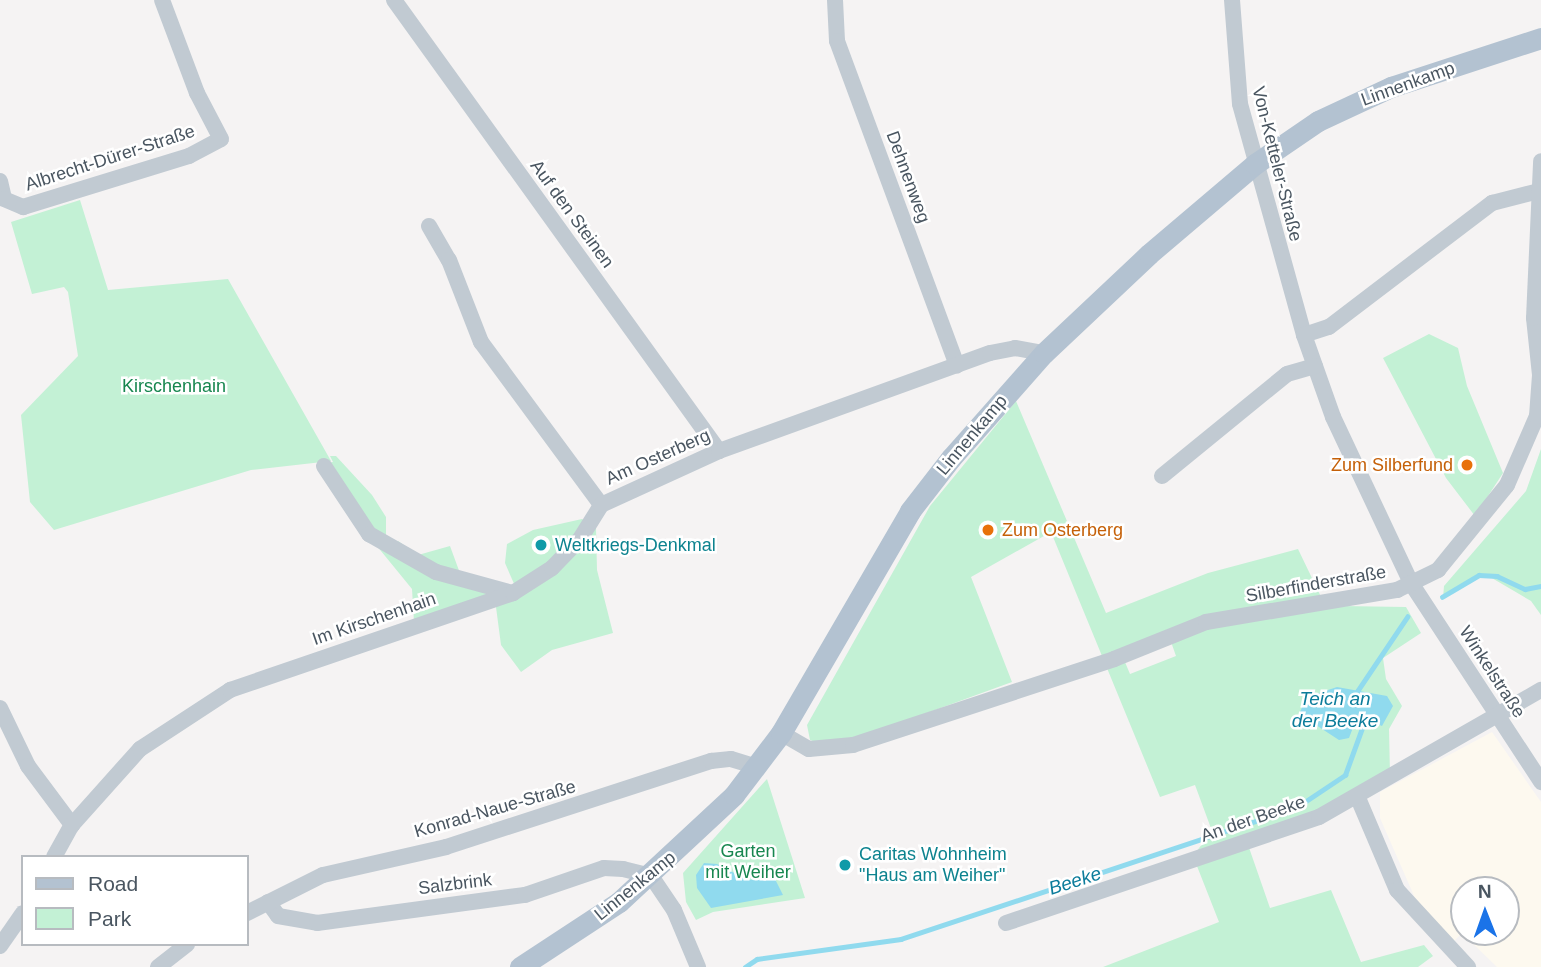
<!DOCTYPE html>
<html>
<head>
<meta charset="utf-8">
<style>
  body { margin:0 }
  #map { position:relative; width:1541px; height:967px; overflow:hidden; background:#f5f3f3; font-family:Arial,sans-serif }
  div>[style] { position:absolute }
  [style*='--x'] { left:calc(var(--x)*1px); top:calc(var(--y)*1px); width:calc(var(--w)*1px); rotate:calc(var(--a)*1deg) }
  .commercial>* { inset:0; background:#fdf9ef }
  .green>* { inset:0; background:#c3f1d5 }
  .water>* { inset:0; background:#90daee }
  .stream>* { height:4.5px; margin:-2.25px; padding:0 2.25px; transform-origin:2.25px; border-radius:2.25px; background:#90daee }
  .minor>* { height:16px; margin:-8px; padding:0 8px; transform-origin:8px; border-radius:8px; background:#c1cad2 }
  .major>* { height:21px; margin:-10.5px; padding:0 10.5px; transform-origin:10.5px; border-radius:10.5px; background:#b3c2d1 }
  .dots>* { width:19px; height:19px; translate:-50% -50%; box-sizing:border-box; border:4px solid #fff; border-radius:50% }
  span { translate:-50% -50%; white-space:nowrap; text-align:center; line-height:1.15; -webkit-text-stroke:5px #fff; paint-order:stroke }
  .street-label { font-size:18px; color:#4a5661 }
  .park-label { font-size:18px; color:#17864f }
  .food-label { font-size:18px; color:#c56008 }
  .right { translate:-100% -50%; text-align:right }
  .left { translate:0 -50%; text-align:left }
  .culture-label { font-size:18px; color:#0d838f }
  .water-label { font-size:19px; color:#0c7c9b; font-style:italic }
  .legend { position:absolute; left:21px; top:855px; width:228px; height:91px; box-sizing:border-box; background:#fff; border:2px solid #b7bbc0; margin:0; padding:9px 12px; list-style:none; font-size:21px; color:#4a5661 }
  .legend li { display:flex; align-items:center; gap:14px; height:35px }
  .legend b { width:35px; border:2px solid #b7bbc0 }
  .north { position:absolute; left:1450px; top:876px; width:70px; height:70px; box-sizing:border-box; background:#fff; border:2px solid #b7bbc0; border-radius:50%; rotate:359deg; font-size:19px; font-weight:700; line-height:28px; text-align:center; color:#4a5661 }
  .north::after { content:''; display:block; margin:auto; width:24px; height:32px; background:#1a73e8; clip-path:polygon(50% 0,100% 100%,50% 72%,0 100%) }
</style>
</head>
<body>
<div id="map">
  <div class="commercial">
    <div style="clip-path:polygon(evenodd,1492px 732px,1541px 802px,1541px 967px,1497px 967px,1462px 933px,1453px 942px,1415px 898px,1380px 818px,1380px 792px,1492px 732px,1464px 890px,1506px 890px,1506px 932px,1464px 932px,1464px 890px)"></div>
  </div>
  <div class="green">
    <div style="clip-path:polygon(80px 200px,108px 290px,228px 279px,331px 461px,251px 470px,54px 530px,30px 502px,21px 415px,78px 356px,68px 292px,64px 287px,32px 294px,11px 222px)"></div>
    <div style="clip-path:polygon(1429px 334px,1458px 348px,1467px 386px,1503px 473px,1475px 516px,1446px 478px,1383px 358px)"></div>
    <div style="clip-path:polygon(1016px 401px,1106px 613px,1208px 573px,1298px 549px,1323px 601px,1205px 621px,1122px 655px,1130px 674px,1176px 656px,1170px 639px,1209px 623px,1341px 606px,1406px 607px,1421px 633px,1383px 658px,1386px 679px,1402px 706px,1389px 729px,1390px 774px,1323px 811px,1246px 839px,1270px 908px,1331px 890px,1361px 962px,1424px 945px,1433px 956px,1418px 967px,1103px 967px,1219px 922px,1193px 856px,1212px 831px,1195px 785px,1160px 797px,1051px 532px,971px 577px,1012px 682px,872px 733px,821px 744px,810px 740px,807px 725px,930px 506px)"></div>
    <div style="clip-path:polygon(1541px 449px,1541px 615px,1531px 601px,1485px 574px,1443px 598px,1444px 586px,1526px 491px)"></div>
    <div style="clip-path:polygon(330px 456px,336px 456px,372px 495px,386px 517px,386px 539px,372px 532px,325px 463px,333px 462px)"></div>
    <div style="clip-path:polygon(582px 519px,596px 528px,597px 570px,613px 633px,552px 650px,521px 672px,501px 645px,496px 607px,515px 586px,505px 563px,507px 544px,533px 530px)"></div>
    <div style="clip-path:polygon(372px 540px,500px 593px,414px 622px,412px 589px)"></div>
    <div style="clip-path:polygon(398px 541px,418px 555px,450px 546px,461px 576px,398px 548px)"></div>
    <div style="clip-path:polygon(767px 779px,805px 898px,713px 912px,696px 920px,686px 902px,683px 873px)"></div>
  </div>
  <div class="water">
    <div style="clip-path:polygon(1337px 687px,1387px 696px,1393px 706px,1382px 726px,1370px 721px,1362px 728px,1354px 725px,1349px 738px,1339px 740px,1299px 714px,1307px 697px)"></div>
    <div style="clip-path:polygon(704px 863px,717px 864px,748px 880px,774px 877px,783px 895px,711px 908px,697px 888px,696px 875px)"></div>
  </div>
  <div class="stream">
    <div style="--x:1442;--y:597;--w:43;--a:-30.7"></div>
    <div style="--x:1479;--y:575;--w:18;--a:3"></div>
    <div style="--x:1497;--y:576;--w:31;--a:25"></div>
    <div style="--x:1525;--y:589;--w:16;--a:-11"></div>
    <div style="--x:1356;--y:693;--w:92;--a:-56.1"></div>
    <div style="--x:745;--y:967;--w:14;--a:-34"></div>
    <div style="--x:757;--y:959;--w:145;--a:-7.9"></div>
    <div style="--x:901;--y:939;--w:417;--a:-18.4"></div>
    <div style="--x:1297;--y:807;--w:58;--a:-33.7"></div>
    <div style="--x:1345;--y:775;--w:50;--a:-70.1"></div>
  </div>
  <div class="minor">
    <div style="--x:394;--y:0;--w:556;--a:54.22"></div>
    <div style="--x:835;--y:0;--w:41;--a:87.2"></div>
    <div style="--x:837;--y:41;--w:346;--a:69.7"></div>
    <div style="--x:1232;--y:0;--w:104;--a:85.6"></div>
    <div style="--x:1240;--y:104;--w:240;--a:74.5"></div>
    <div style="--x:1304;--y:335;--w:87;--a:70.5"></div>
    <div style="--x:1333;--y:417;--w:183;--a:64.8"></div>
    <div style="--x:1411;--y:583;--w:238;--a:56.8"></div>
    <div style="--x:0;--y:181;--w:18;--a:77"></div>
    <div style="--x:4;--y:199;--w:21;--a:23"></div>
    <div style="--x:23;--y:207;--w:174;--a:-17.1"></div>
    <div style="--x:189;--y:156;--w:36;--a:-28"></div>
    <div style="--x:221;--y:139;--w:52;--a:-117.6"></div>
    <div style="--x:197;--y:93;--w:99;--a:-110.6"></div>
    <div style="--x:429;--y:226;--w:39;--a:60"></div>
    <div style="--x:449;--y:260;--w:88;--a:68.7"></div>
    <div style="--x:481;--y:342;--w:202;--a:53.6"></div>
    <div style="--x:1304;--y:335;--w:26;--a:-18"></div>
    <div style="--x:1329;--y:327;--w:205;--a:-37.3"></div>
    <div style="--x:1492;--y:203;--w:49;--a:-14.3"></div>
    <div style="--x:324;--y:466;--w:82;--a:56.5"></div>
    <div style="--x:369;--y:534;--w:77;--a:29.6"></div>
    <div style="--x:436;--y:572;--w:80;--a:15.3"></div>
    <div style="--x:1162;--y:476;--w:161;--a:-39.2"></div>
    <div style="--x:1287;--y:374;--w:29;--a:-16"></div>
    <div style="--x:0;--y:708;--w:64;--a:64.2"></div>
    <div style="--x:28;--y:766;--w:74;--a:53.3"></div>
    <div style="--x:781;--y:733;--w:32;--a:30"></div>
    <div style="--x:809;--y:749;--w:44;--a:-5.2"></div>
    <div style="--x:853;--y:745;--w:275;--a:-18.2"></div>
    <div style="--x:1114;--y:659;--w:99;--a:-21.9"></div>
    <div style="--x:1206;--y:622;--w:194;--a:-9.5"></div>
    <div style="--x:1397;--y:590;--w:46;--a:-26"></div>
    <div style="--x:1438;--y:570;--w:109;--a:-50.9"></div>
    <div style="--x:1507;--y:485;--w:75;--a:-66.5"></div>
    <div style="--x:1537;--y:416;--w:41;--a:-85.8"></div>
    <div style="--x:1540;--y:375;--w:57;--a:-96"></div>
    <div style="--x:1534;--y:318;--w:157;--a:-87.4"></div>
    <div style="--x:1358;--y:798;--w:100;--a:67"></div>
    <div style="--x:1397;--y:890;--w:105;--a:47.3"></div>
    <div style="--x:54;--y:857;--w:37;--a:-61"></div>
    <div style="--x:72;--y:825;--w:102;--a:-48.2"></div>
    <div style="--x:140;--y:749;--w:108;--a:-33.2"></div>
    <div style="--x:230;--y:690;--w:299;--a:-18.9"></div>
    <div style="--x:513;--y:593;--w:46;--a:-32.7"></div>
    <div style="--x:552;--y:568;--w:40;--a:-46"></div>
    <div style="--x:580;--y:539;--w:40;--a:-58"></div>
    <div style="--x:601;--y:505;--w:130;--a:-24.6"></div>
    <div style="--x:719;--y:451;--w:288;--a:-19.9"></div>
    <div style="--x:990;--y:353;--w:25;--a:-11"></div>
    <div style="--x:1015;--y:348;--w:29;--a:10"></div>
    <div style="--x:268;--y:902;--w:17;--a:54"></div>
    <div style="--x:278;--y:916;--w:40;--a:10"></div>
    <div style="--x:317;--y:923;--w:210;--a:-7.7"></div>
    <div style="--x:525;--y:895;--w:83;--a:-18.9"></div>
    <div style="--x:604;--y:868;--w:19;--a:3"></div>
    <div style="--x:623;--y:869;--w:29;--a:14"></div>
    <div style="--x:651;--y:876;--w:41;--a:55.9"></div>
    <div style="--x:674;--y:910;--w:62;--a:67.2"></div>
    <div style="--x:247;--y:913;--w:85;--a:-26.6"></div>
    <div style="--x:323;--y:875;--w:126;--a:-12.8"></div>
    <div style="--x:446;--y:847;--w:279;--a:-18"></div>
    <div style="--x:711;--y:761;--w:20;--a:-6"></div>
    <div style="--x:731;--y:759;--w:27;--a:17"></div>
    <div style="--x:1006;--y:923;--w:330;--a:-18.7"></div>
    <div style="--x:1319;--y:817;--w:256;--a:-29.8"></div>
    <div style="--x:0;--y:946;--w:40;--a:-55.1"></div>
    <div style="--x:158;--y:967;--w:37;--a:-38"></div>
  </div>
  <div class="major">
    <div style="--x:520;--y:967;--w:118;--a:-33.3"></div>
    <div style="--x:619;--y:902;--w:157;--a:-42.9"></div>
    <div style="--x:734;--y:795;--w:78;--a:-52.8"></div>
    <div style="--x:781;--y:733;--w:257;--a:-59.8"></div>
    <div style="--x:910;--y:511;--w:67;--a:-52.3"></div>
    <div style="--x:951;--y:458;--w:140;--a:-48.5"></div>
    <div style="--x:1044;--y:353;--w:144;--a:-43.3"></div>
    <div style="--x:1149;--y:254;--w:139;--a:-40.3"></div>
    <div style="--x:1255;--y:164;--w:76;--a:-34.3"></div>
    <div style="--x:1318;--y:121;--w:81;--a:-25"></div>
    <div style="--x:1391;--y:87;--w:158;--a:-18.1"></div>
  </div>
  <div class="dots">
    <div style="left:1467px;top:465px;background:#e8710a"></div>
    <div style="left:988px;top:530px;background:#e8710a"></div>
    <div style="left:541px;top:545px;background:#0f9aa8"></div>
    <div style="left:845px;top:865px;background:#0f9aa8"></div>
  </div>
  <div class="street-label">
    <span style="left:1408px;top:84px;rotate:-20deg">Linnenkamp</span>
    <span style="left:110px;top:158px;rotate:-18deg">Albrecht-Dürer-Straße</span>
    <span style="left:1277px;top:164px;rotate:76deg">Von-Ketteler-Straße</span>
    <span style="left:908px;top:177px;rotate:70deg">Dehnenweg</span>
    <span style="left:572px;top:214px;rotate:54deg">Auf den Steinen</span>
    <span style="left:972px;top:435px;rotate:-50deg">Linnenkamp</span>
    <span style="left:658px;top:457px;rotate:-24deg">Am Osterberg</span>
    <span style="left:1316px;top:584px;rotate:-10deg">Silberfinderstraße</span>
    <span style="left:374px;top:619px;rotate:-19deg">Im Kirschenhain</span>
    <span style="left:1492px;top:672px;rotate:57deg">Winkelstraße</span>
    <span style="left:495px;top:809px;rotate:-16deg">Konrad-Naue-Straße</span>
    <span style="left:1253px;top:819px;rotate:-19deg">An der Beeke</span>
    <span style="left:455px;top:884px;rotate:-7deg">Salzbrink</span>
    <span style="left:635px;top:886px;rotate:-39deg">Linnenkamp</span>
  </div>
  <div class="park-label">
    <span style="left:174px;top:386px">Kirschenhain</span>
    <span style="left:748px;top:862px">Garten<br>mit Weiher</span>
  </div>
  <div class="food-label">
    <span class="right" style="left:1453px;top:465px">Zum Silberfund</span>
    <span class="left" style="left:1002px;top:530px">Zum Osterberg</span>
  </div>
  <div class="culture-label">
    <span class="left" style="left:555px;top:545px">Weltkriegs-Denkmal</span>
    <span class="left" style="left:859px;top:865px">Caritas Wohnheim<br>"Haus am Weiher"</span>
  </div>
  <div class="water-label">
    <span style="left:1335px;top:710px">Teich an<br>der Beeke</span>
    <span style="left:1075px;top:881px;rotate:-18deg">Beeke</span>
  </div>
  <ul class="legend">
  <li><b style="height:9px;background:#b3c2d1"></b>Road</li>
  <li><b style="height:19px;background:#c3f1d5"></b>Park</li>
  </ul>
  <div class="north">N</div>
</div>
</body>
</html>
